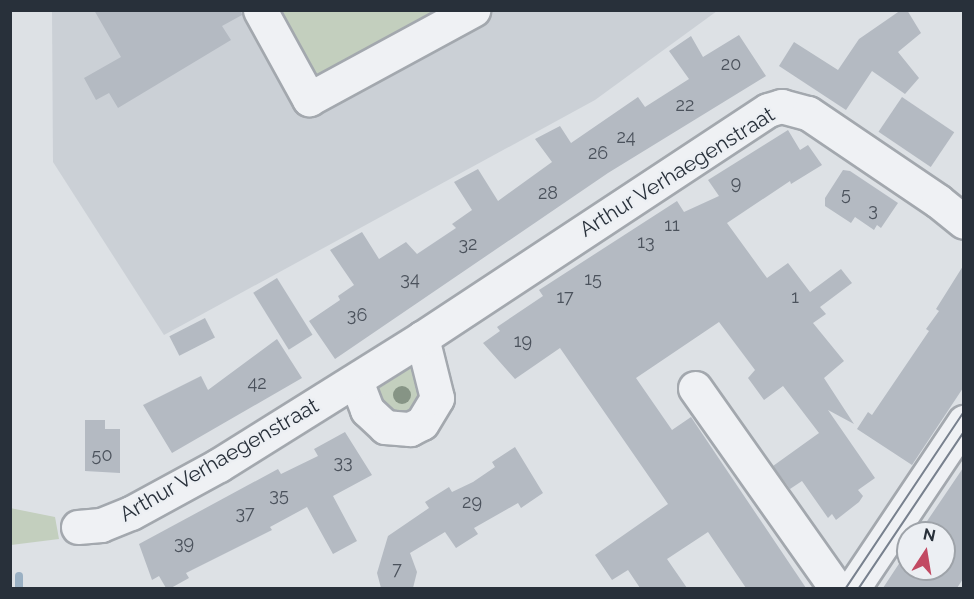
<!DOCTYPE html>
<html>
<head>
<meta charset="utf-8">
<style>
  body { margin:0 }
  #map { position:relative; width:974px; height:599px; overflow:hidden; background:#dde1e5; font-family:Raleway,sans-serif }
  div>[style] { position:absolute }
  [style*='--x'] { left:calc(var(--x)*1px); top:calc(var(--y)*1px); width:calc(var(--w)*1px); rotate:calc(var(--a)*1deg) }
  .built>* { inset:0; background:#cbd0d6 }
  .green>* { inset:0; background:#c3cfbe }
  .stream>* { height:8px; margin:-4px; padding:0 4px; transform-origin:4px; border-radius:4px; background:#9ab0c3 }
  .building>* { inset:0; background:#b4bac2; transform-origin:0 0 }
  .roads { filter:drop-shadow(2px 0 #a3a8ae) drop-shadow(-2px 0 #a3a8ae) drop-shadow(0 2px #a3a8ae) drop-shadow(0 -2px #a3a8ae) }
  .minor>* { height:33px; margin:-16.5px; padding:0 16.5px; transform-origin:16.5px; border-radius:16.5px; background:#eff1f4 }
  .tram>* { height:1.5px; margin:-0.75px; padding:0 0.75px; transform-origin:0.75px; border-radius:0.75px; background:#78818e }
  .trees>* { width:18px; height:18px; margin:-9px; border-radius:50%; background:#869485 }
  span { translate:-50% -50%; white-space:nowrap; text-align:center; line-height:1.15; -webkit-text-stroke:4.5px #eceff3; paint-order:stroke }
  .number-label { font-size:18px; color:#4b525c }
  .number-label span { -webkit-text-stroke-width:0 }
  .street-label { font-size:21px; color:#28303a }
  .frame { position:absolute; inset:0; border:12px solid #28303a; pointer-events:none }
  .north { position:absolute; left:896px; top:521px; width:60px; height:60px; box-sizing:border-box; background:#eceff3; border:2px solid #9ea3a9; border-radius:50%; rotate:12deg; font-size:16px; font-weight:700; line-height:24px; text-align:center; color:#28303a }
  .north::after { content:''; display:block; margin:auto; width:21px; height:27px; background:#c24a63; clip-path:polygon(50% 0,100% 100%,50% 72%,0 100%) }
</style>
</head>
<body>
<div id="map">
  <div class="built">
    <div style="clip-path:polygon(52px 11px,717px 11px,595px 100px,164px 335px,53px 162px)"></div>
  </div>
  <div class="green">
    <div style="clip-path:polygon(273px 11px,451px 11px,324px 83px,306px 71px)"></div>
    <div style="clip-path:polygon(416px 355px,429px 380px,416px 418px,378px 410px,375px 382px)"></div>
    <div style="clip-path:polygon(10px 508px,55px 517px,59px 539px,11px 545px)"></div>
  </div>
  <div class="stream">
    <div style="--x:19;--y:588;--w:12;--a:-90"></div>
  </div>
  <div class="building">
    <div style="clip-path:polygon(94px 10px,241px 10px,242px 15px,222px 26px,231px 40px,118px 108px,109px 93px,96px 100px,84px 78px,121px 57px)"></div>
    <div style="clip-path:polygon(901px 10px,907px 10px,921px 33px,898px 52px,919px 78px,905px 94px,872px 71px,846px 110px,779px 66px,794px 42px,838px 70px,859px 39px)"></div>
    <div style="clip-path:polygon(739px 35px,766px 76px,608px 173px,335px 359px,309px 321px,340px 300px,338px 296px,354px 285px,330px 250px,362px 232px,379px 259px,406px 242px,417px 254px,456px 228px,452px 224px,472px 210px,454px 182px,478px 169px,498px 201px,552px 162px,535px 139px,560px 126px,571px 143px,638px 97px,645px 107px,689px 79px,669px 51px,691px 36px,703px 57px)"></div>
    <div style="left:902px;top:97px;width:63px;height:42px;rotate:34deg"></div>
    <div style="clip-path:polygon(788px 130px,800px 150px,808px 145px,822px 165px,791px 184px,790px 181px,727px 223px,767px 278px,788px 263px,810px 292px,841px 269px,852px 283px,820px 307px,826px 314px,813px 323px,844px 361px,824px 378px,854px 424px,828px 410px,875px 478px,858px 490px,863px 496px,859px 502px,836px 520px,832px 514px,828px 518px,802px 481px,790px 489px,773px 466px,819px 433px,783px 386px,764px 400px,748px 378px,755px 370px,719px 322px,636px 378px,672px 430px,691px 417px,806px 588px,746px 588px,708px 532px,667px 559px,687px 588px,640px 588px,628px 570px,612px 580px,595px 555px,668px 504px,560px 348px,515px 379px,483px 343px,500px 331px,497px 327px,543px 296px,539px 290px,677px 201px,684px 212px,719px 196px,708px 180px)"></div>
    <div style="clip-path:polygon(843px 170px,850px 171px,898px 203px,881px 228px,877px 225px,874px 230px,855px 217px,851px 223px,825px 206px,825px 198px)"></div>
    <div style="clip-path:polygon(963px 266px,963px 388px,912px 465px,857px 429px,868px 412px,872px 415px,929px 331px,926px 329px,939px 311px,936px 309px)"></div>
    <div style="left:277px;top:278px;width:67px;height:28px;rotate:58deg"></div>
    <div style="left:205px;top:318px;width:22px;height:40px;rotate:63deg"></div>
    <div style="clip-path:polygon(277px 339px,302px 378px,172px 453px,143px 405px,201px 376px,208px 390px)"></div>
    <div style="clip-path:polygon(85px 420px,105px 420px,105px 429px,120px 429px,120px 473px,85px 471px)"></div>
    <div style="clip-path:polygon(345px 432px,372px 475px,333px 496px,357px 541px,333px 554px,307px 507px,270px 527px,272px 530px,186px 573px,189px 578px,171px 588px,166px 588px,159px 576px,152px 580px,139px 544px,278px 469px,281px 474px,318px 456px,314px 449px)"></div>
    <div style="clip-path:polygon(515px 447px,543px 493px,521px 508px,518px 503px,474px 528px,478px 534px,456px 548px,445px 532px,410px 553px,417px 572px,413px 588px,381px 588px,377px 573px,388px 536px,429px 508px,425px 502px,449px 487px,452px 492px,473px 482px,495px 467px,492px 462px)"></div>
    <div style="clip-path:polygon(963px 468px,963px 579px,957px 588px,883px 588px,908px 550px,908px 569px,944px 569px,944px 533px,919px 533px)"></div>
  </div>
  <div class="roads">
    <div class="minor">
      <div style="--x:260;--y:10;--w:102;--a:61.2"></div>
      <div style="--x:309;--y:99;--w:187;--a:-28.5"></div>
      <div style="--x:356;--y:381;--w:31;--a:69"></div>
      <div style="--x:367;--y:410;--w:25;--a:43"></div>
      <div style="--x:385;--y:427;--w:25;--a:5"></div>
      <div style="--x:410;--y:429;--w:13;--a:-27"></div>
      <div style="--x:422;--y:423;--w:29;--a:-59"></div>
      <div style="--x:437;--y:398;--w:62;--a:-104"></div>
      <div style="--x:695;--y:388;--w:245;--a:54.8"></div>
      <div style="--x:78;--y:527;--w:23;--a:-5"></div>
      <div style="--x:101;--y:525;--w:32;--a:-22"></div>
      <div style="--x:131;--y:513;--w:100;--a:-28.6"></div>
      <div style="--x:219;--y:465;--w:239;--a:-32"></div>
      <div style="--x:422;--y:338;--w:414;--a:-33.4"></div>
      <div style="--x:768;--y:110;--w:14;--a:-17"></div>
      <div style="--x:781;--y:106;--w:28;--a:15"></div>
      <div style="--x:808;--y:113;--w:157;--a:34.1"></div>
      <div style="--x:938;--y:201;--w:33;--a:39"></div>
      <div style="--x:853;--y:588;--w:200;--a:-56.2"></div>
    </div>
  </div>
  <div class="tram">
    <div style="--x:846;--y:588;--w:212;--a:-56.2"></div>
    <div style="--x:859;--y:588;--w:188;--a:-56.1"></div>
  </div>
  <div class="trees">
    <div style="left:402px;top:395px"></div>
  </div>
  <div class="number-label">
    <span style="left:731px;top:64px">20</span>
    <span style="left:685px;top:105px">22</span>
    <span style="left:626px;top:137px">24</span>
    <span style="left:598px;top:153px">26</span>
    <span style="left:736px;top:183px">9</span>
    <span style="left:548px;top:193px">28</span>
    <span style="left:846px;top:194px">5</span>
    <span style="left:873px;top:210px">3</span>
    <span style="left:672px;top:225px">11</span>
    <span style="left:646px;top:242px">13</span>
    <span style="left:468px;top:244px">32</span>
    <span style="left:410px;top:279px">34</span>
    <span style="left:593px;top:279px">15</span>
    <span style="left:565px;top:297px">17</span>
    <span style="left:795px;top:297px">1</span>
    <span style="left:357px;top:315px">36</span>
    <span style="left:523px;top:341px">19</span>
    <span style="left:257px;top:383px">42</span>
    <span style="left:102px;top:455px">50</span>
    <span style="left:343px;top:462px">33</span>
    <span style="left:279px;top:495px">35</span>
    <span style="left:472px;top:502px">29</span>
    <span style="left:245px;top:513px">37</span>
    <span style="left:184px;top:543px">39</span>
    <span style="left:397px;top:569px">7</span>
  </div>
  <div class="street-label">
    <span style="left:677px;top:172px;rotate:-32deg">Arthur Verhaegenstraat</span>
    <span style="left:219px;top:460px;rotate:-30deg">Arthur Verhaegenstraat</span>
  </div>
  <div class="frame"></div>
  <div class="north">N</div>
</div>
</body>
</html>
